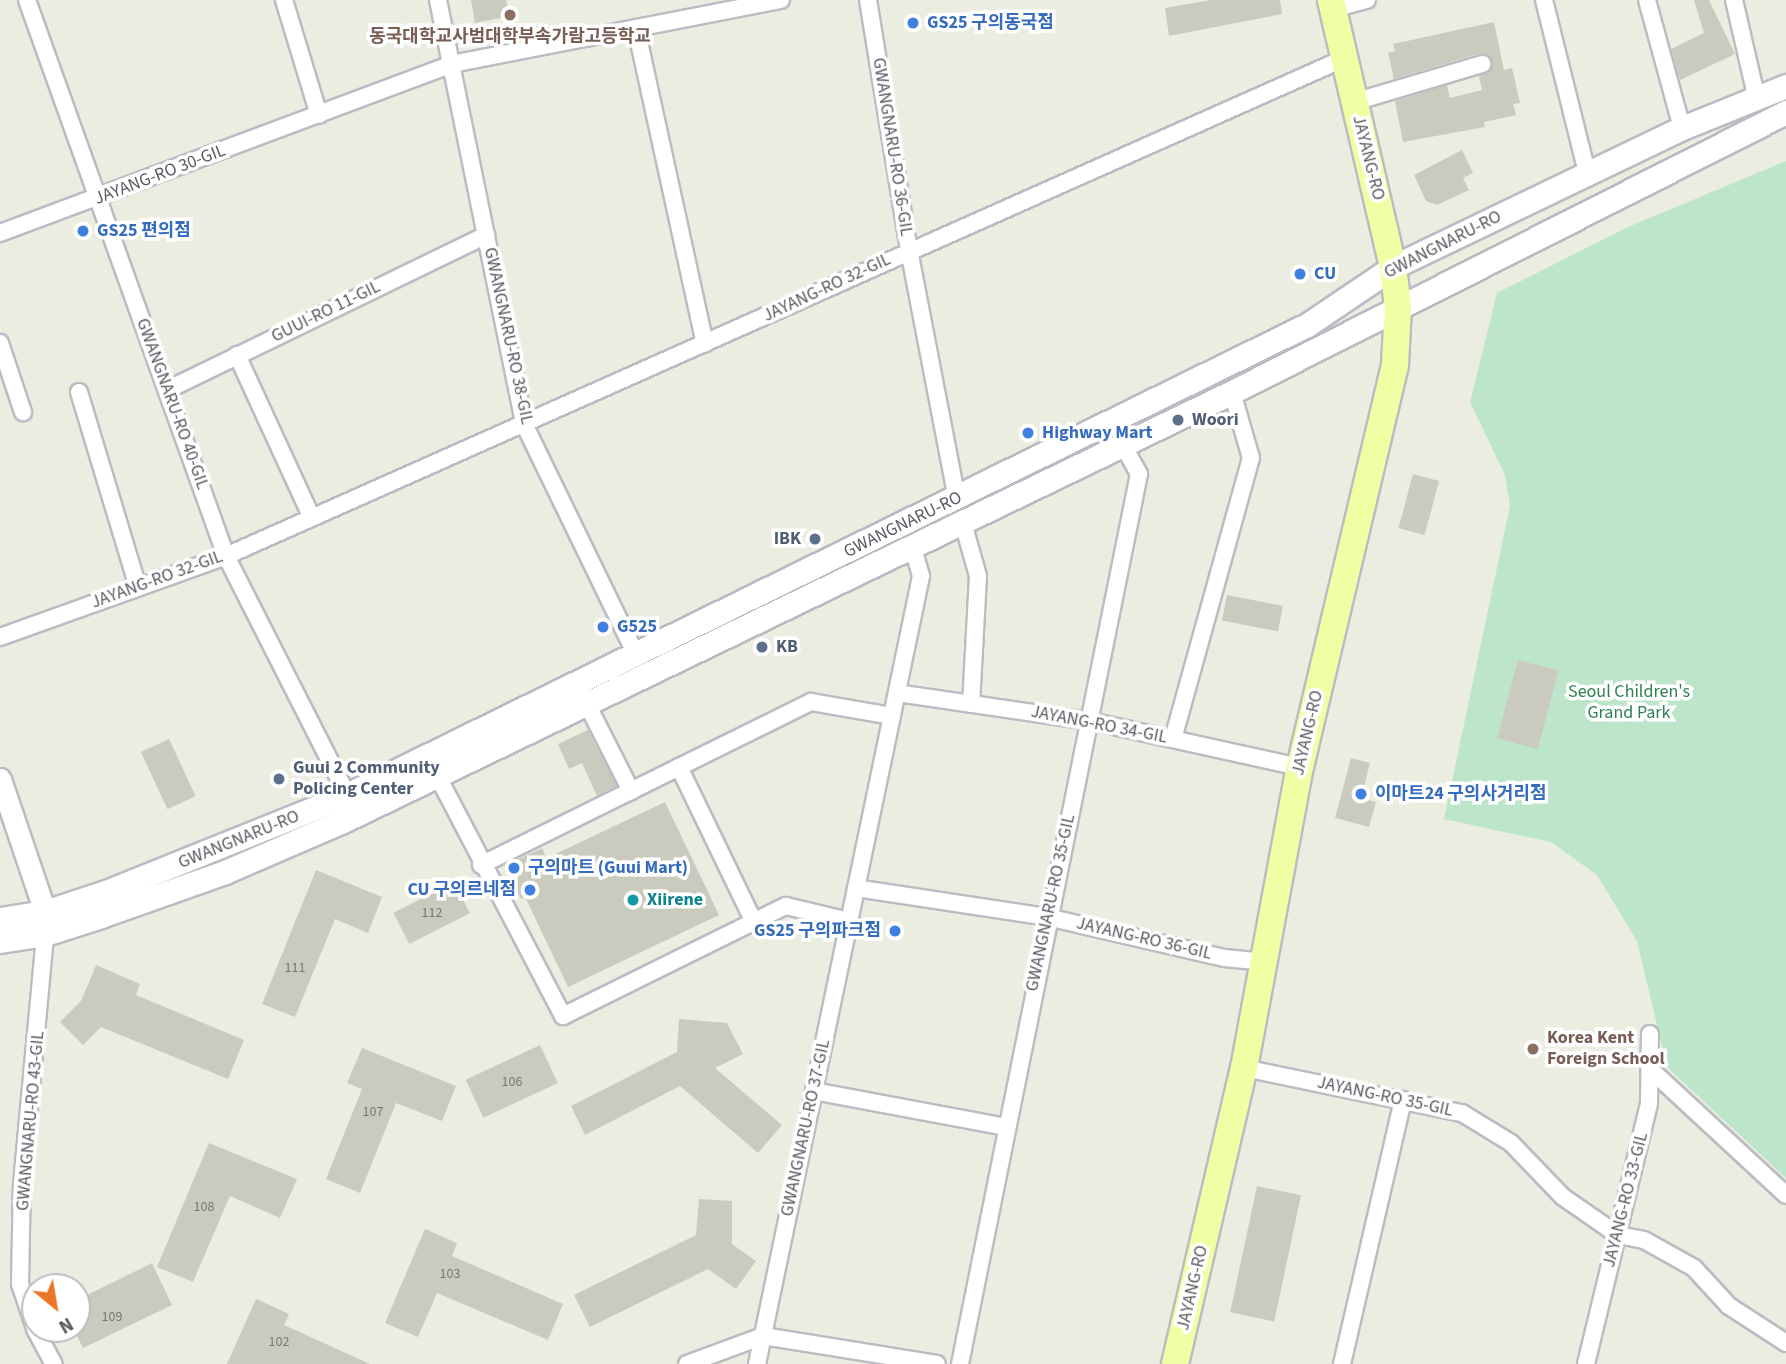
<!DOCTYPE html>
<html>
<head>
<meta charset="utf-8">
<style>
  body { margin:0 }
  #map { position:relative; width:1786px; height:1364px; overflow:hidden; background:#ecede1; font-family:"Source Sans 3","Noto Sans KR",sans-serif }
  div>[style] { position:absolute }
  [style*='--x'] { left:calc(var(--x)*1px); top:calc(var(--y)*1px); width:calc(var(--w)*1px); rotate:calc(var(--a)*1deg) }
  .green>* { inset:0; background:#bce5c9 }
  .building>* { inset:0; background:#cbcabf; transform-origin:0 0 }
  .roads { filter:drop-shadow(2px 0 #bbbcc3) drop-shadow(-2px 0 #bbbcc3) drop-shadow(0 2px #bbbcc3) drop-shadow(0 -2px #bbbcc3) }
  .minor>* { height:16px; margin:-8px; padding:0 8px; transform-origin:8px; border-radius:8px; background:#fff }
  .tertiary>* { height:21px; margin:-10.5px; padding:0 10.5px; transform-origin:10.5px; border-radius:10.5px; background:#fff }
  .secondary>* { height:23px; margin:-11.5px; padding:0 11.5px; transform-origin:11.5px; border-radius:11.5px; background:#fff }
  .primary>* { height:26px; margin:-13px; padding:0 13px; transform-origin:13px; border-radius:13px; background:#f0ffa3 }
  .dots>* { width:19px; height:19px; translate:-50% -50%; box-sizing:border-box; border:4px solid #fff; border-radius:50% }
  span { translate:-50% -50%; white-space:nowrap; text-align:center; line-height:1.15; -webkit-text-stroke:7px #fff; paint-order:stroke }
  .number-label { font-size:14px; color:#767679 }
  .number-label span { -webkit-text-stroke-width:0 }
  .shop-label { font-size:18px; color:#366cbe; font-weight:700 }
  .left { translate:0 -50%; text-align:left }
  .right { translate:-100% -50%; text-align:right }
  .education-label { font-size:18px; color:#785e54; font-weight:700 }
  .street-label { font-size:18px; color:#595a62 }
  .service-label { font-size:18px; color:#4e5e75; font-weight:700 }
  .park-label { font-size:18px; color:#31814f }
  .culture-label { font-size:18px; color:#0d838f; font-weight:700 }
  .north { position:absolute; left:21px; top:1273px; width:70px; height:70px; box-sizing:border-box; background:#fff; border:2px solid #bdbdc0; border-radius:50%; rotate:150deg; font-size:19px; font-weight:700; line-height:28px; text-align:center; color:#595a62 }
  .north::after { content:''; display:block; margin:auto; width:24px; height:32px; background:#ec7627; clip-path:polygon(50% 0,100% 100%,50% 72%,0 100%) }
</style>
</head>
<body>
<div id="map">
  <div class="green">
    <div style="clip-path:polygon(1786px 161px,1786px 1178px,1667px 1067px,1637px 941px,1597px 875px,1551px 842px,1444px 819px,1510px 506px,1505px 475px,1470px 402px,1497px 293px,1628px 227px)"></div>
  </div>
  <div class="building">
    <div style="clip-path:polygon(471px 0,506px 0,510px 16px,475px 23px)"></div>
    <div style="clip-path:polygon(1211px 0,1280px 0,1282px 14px,1169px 36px,1165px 8px)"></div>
    <div style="clip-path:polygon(1694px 0,1709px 0,1735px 54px,1680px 80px,1671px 49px,1704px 33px)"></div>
    <div style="clip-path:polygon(1494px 22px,1504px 70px,1512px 68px,1520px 103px,1513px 104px,1516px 115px,1484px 122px,1485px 127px,1403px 142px,1395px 101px,1447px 85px,1450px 98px,1482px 90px,1479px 76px,1489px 72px,1492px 62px,1485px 54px,1474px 55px,1394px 79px,1388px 53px,1395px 51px,1393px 44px)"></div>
    <div style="clip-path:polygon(1462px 150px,1473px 173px,1463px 178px,1469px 190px,1437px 205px,1426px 201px,1414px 175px)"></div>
    <div style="left:1413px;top:474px;width:27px;height:56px;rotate:15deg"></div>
    <div style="left:1227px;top:595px;width:57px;height:26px;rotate:11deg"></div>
    <div style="left:1518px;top:660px;width:42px;height:81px;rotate:15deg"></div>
    <div style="clip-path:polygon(588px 730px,617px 786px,597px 796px,582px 763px,569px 769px,558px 744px)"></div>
    <div style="left:169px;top:739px;width:63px;height:31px;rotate:65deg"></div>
    <div style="clip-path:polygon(1351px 758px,1370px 763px,1361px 798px,1376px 802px,1369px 827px,1335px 818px)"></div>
    <div style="clip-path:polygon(665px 802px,719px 915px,568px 987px,525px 897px,521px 899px,504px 866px,542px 848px,547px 858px)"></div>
    <div style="clip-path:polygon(316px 870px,382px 897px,368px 933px,335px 919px,295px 1017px,262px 1004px)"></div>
    <div style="left:454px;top:882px;width:35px;height:68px;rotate:63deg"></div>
    <div style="clip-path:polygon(96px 965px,140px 984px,136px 995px,244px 1040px,228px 1079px,101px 1027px,83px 1045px,60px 1022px,81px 1001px)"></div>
    <div style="clip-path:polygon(679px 1019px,727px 1023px,743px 1054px,715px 1068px,782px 1125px,758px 1153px,680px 1086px,585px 1135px,571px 1106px,677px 1052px)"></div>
    <div style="left:540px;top:1045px;width:42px;height:82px;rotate:65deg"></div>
    <div style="clip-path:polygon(362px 1048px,456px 1086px,442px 1121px,396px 1103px,360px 1193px,326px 1179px,362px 1089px,347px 1083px)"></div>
    <div style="clip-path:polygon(209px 1143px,297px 1179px,280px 1218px,230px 1196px,193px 1282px,157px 1267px)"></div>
    <div style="left:1257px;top:1186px;width:45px;height:129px;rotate:12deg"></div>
    <div style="clip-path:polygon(699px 1199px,732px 1201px,732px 1244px,756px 1261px,736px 1289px,708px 1269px,590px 1327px,574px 1295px,696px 1235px)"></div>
    <div style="clip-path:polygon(425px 1229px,457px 1243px,452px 1256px,563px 1304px,548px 1340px,437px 1293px,418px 1337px,385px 1323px)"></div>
    <div style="clip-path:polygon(152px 1263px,172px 1305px,83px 1348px,77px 1336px,77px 1300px)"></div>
    <div style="clip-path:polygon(256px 1299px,289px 1314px,284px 1325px,370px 1364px,227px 1364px)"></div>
  </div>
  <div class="roads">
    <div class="minor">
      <div style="--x:27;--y:0;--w:591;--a:70.31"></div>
      <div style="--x:226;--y:556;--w:268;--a:63.1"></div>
      <div style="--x:284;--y:0;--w:120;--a:73.1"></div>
      <div style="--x:438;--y:0;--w:435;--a:78.5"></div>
      <div style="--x:525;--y:426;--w:252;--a:64.1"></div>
      <div style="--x:868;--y:0;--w:253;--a:80.7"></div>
      <div style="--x:909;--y:250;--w:255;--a:79.1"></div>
      <div style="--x:1544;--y:0;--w:178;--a:76"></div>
      <div style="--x:1647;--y:0;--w:133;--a:74.7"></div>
      <div style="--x:1734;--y:0;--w:103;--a:77"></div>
      <div style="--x:1333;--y:9;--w:35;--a:-15"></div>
      <div style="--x:636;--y:28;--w:323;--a:77.7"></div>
      <div style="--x:1354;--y:102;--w:134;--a:-16.5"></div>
      <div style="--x:0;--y:233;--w:482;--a:-20.5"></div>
      <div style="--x:451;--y:64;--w:336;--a:-11"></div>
      <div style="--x:0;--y:343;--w:73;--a:71.6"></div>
      <div style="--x:237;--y:355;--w:179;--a:65.3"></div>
      <div style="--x:167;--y:390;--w:355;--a:-25.9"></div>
      <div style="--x:79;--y:392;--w:204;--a:73.2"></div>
      <div style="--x:963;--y:523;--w:55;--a:74.2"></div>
      <div style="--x:978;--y:576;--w:128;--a:93.1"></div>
      <div style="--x:0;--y:637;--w:240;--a:-19.7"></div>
      <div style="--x:226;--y:556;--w:1223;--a:-23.99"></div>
      <div style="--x:897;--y:693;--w:195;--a:8.3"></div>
      <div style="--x:1090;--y:721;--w:215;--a:12.4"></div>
      <div style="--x:586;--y:702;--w:100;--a:63.2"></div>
      <div style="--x:1173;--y:739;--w:292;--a:-74.5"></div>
      <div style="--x:1251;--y:458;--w:69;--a:-106.1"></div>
      <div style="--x:679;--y:767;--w:170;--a:64.2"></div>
      <div style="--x:437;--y:775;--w:272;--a:62.4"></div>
      <div style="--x:563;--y:1016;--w:249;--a:-26.3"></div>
      <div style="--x:786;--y:906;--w:65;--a:13.4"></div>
      <div style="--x:481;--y:865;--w:368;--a:-26.3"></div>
      <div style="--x:811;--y:702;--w:82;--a:9.8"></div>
      <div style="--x:856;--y:888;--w:193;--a:8.6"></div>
      <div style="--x:1047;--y:917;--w:182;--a:13"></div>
      <div style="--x:1224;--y:958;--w:42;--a:5.4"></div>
      <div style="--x:1244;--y:1068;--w:223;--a:11.7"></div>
      <div style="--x:1462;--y:1113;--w:57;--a:31.5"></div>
      <div style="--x:1511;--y:1143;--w:75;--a:46.1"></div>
      <div style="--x:1563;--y:1197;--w:67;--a:34.6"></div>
      <div style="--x:1618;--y:1235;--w:26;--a:11"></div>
      <div style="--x:1644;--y:1240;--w:57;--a:29.2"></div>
      <div style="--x:1694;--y:1268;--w:52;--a:47.4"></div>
      <div style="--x:1729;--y:1306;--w:68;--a:33"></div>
      <div style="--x:1650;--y:1069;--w:185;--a:42.8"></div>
      <div style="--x:814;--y:1091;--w:195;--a:10.6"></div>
      <div style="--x:35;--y:1328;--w:46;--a:-108.8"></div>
      <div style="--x:20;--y:1284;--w:100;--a:-88.9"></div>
      <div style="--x:22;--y:1184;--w:251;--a:-84.7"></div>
      <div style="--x:35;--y:1329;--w:40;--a:62"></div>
      <div style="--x:687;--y:1364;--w:81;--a:-20.2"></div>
      <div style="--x:763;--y:1336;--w:176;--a:9.1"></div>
      <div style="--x:757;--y:1364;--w:805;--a:-78.24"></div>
      <div style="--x:921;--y:576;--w:29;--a:-106"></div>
      <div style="--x:960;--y:1364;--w:908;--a:-78.63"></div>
      <div style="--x:1139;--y:474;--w:33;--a:-119"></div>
      <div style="--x:1342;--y:1364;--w:271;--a:-77"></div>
      <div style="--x:1586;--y:1364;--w:268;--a:-76.4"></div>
      <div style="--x:1649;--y:1103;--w:69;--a:-89.2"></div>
    </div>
    <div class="tertiary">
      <div style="--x:0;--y:779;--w:140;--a:71.3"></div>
    </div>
    <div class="secondary">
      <div style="--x:0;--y:919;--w:46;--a:-8.8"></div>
      <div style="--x:45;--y:912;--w:64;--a:-18.2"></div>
      <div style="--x:106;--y:892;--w:260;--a:-21.9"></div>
      <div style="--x:347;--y:795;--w:1069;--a:-26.09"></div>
      <div style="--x:1307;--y:325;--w:104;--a:-34"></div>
      <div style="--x:1393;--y:267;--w:321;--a:-25.7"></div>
      <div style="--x:1682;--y:128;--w:112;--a:-22"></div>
      <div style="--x:0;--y:941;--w:46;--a:-8.8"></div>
      <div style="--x:45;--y:934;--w:59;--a:-17.8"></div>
      <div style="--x:101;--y:916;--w:132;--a:-19.5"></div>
      <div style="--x:225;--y:872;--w:129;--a:-23.4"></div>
      <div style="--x:343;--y:821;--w:987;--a:-25.76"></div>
      <div style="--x:1232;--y:392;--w:621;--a:-26.81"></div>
    </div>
    <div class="primary">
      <div style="--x:1175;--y:1364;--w:304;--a:-76.9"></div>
      <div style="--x:1244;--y:1068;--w:306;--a:-79.5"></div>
      <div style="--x:1300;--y:767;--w:413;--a:-76.7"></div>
      <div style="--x:1395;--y:365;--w:58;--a:-87"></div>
      <div style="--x:1398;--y:307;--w:40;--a:-97.1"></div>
      <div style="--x:1393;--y:267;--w:274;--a:-103.1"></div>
    </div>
  </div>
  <div class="dots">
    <div style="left:510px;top:15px;background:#8d6e63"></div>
    <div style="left:913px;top:23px;background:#3f7fe0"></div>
    <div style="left:83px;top:231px;background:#3f7fe0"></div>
    <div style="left:1300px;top:274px;background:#3f7fe0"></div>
    <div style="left:1178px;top:420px;background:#5c6f8a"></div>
    <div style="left:1028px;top:433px;background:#3f7fe0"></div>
    <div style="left:815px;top:539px;background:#5c6f8a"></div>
    <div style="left:603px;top:627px;background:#3f7fe0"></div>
    <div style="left:762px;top:647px;background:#5c6f8a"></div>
    <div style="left:279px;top:779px;background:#5c6f8a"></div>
    <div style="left:1361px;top:794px;background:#3f7fe0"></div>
    <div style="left:514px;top:868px;background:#3f7fe0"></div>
    <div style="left:530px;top:890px;background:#3f7fe0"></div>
    <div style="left:633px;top:900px;background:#0f9aa8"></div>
    <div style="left:895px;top:931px;background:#3f7fe0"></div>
    <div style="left:1533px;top:1049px;background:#8d6e63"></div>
  </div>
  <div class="number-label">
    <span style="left:432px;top:913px">112</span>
    <span style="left:295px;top:968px">111</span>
    <span style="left:512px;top:1082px">106</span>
    <span style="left:373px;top:1112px">107</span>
    <span style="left:204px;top:1207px">108</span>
    <span style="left:450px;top:1274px">103</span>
    <span style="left:112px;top:1317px">109</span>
    <span style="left:279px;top:1342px">102</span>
  </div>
  <div class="shop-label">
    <span class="left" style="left:927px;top:23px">GS25 구의동국점</span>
    <span class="left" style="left:97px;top:231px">GS25 편의점</span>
    <span class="left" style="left:1314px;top:274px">CU</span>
    <span class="left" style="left:1042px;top:433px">Highway Mart</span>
    <span class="left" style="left:617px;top:627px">G525</span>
    <span class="left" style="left:1375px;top:794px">이마트24 구의사거리점</span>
    <span class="left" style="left:528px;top:868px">구의마트 (Guui Mart)</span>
    <span class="right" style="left:516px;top:890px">CU 구의르네점</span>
    <span class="right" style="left:881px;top:931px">GS25 구의파크점</span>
  </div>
  <div class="education-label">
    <span style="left:510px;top:37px">동국대학교사범대학부속가람고등학교</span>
    <span class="left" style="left:1547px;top:1049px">Korea Kent<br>Foreign School</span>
  </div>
  <div class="street-label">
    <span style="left:892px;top:147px;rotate:81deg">GWANGNARU-RO 36-GIL</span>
    <span style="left:1368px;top:158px;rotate:76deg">JAYANG-RO</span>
    <span style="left:160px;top:175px;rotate:-21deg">JAYANG-RO 30-GIL</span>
    <span style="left:1443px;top:245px;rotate:-27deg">GWANGNARU-RO</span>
    <span style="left:827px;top:288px;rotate:-25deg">JAYANG-RO 32-GIL</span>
    <span style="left:326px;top:312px;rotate:-26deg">GUUI-RO 11-GIL</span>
    <span style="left:508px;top:336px;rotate:78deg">GWANGNARU-RO 38-GIL</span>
    <span style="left:172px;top:404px;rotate:70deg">GWANGNARU-RO 40-GIL</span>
    <span style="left:903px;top:525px;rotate:-26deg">GWANGNARU-RO</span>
    <span style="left:157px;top:580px;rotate:-20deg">JAYANG-RO 32-GIL</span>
    <span style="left:1099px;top:725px;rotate:11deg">JAYANG-RO 34-GIL</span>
    <span style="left:1308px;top:733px;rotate:-77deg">JAYANG-RO</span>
    <span style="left:239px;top:840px;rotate:-22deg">GWANGNARU-RO</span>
    <span style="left:1051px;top:903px;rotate:-78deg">GWANGNARU-RO 35-GIL</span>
    <span style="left:1144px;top:939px;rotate:13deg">JAYANG-RO 36-GIL</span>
    <span style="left:1385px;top:1097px;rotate:12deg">JAYANG-RO 35-GIL</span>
    <span style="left:31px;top:1121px;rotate:-85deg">GWANGNARU-RO 43-GIL</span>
    <span style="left:806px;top:1128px;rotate:-78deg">GWANGNARU-RO 37-GIL</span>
    <span style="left:1626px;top:1200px;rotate:-76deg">JAYANG-RO 33-GIL</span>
    <span style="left:1193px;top:1288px;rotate:-77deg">JAYANG-RO</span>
  </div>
  <div class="service-label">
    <span class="left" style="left:1192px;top:420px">Woori</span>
    <span class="right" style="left:801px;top:539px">IBK</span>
    <span class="left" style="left:776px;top:647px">KB</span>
    <span class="left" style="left:293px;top:779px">Guui 2 Community<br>Policing Center</span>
  </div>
  <div class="park-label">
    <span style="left:1629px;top:703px">Seoul Children's<br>Grand Park</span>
  </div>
  <div class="culture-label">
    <span class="left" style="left:647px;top:900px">Xiirene</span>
  </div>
  <div class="north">N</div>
</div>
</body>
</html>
